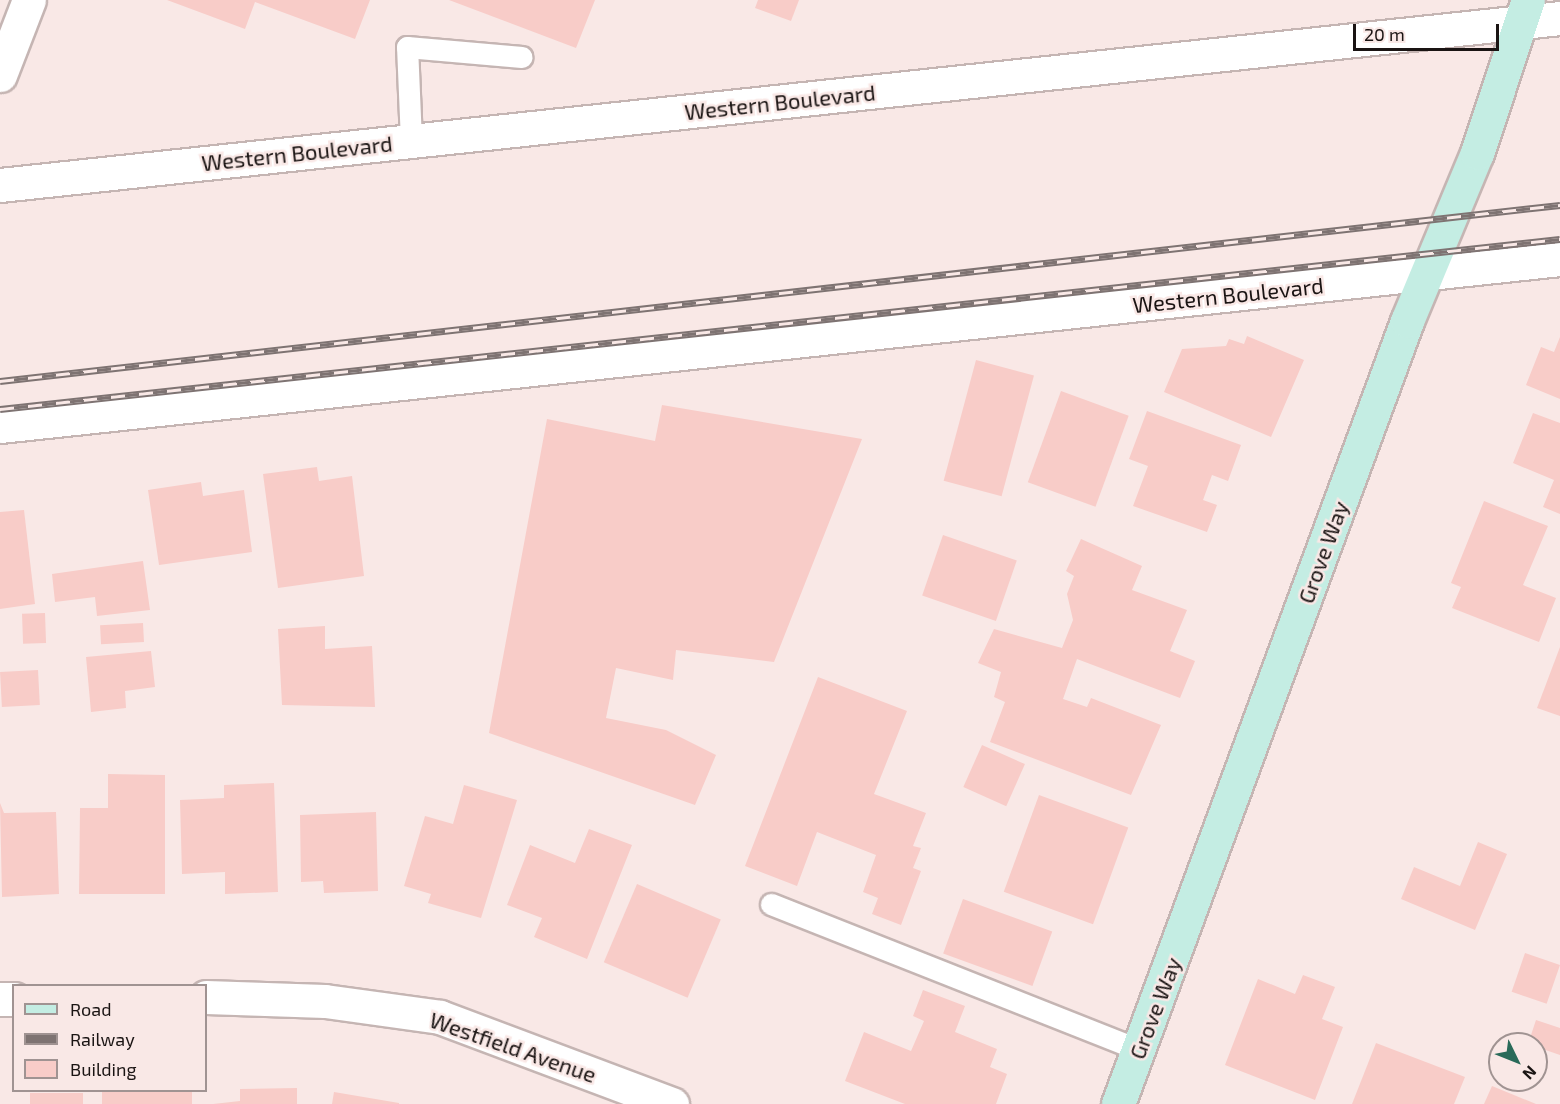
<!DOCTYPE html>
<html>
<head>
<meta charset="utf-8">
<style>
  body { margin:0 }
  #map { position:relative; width:1560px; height:1104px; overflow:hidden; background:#f9e8e6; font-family:"Exo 2",sans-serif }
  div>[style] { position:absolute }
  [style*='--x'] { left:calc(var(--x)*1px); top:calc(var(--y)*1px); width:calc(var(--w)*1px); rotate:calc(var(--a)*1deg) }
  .building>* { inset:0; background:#f8ccc8; transform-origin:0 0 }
  .roads { filter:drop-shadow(2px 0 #c5b5b3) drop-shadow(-2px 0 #c5b5b3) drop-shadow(0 2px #c5b5b3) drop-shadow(0 -2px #c5b5b3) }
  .lane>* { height:21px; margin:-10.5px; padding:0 10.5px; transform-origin:10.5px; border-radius:10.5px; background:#fff }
  .street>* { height:33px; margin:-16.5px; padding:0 16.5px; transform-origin:16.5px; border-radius:16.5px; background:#fff }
  .secondary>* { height:33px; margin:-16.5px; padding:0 16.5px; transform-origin:16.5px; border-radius:16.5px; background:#c4ede3 }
  .rail>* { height:7px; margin-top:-3.5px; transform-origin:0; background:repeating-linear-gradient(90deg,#f9e8e6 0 14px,#7e7372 0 28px); box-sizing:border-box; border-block:2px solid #7e7372 }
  span { translate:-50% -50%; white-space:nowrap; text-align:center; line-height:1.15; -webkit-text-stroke:5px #f9e8e6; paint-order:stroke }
  .street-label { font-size:22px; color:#1a1413 }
  .legend { position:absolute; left:12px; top:984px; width:195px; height:108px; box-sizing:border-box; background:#f9e8e6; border:2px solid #a09392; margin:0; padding:8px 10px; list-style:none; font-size:18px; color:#1a1413 }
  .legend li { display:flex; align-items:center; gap:12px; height:30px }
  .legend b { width:30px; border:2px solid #a09392 }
  .north { position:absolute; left:1488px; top:1032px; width:60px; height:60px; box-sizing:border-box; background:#f9e8e6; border:2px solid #a09392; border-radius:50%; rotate:133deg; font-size:16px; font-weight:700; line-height:24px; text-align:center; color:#1a1413 }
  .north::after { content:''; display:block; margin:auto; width:21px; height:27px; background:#296a59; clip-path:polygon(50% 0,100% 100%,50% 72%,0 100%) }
  .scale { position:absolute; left:1353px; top:24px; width:146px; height:27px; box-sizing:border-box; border:3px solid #1a1413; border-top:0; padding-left:8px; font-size:18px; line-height:21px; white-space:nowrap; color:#1a1413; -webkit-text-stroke:4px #f9e8e6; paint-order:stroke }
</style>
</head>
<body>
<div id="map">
  <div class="building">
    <div style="clip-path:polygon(167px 0,370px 0,355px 39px,255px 2px,245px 29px)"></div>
    <div style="clip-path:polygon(449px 0,595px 0,576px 48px)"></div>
    <div style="clip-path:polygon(758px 0,799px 0,791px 21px,755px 8px)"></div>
    <div style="clip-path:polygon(1247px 336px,1304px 360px,1271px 437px,1164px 392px,1182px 349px,1226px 346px,1229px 339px,1244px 344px)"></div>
    <div style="clip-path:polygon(1560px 337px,1560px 399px,1526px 385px,1541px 347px,1554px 352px)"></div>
    <div style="left:976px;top:360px;width:60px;height:125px;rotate:15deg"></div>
    <div style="left:1061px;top:391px;width:72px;height:97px;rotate:20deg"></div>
    <div style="clip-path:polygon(662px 405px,862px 439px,774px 662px,676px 650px,673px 680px,616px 668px,606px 718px,666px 730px,716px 755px,695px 805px,489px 733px,547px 419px,655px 441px)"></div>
    <div style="clip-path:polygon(1147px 411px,1241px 445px,1228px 481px,1212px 475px,1203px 500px,1217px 505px,1207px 532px,1133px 506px,1148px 466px,1129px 459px)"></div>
    <div style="clip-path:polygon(1533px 413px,1560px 423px,1560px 514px,1543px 507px,1554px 480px,1513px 463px)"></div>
    <div style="clip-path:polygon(317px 467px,319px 481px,352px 476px,364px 576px,278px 588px,263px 474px)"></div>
    <div style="clip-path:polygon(201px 482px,203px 496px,244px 490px,252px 552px,159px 565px,148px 490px)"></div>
    <div style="clip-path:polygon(1484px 501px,1548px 526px,1523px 585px,1556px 598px,1539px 642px,1452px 608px,1461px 587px,1451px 583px)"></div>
    <div style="clip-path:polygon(24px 510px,35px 604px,0 609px,0 512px)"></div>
    <div style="left:943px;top:535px;width:78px;height:64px;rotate:19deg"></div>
    <div style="clip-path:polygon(1081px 539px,1142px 566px,1132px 590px,1187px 610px,1170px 651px,1195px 661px,1180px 698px,1077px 659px,1063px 699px,1087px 707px,1091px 698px,1161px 725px,1131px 795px,990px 742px,1005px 702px,994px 697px,1001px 672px,978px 663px,994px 629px,1062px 648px,1073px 620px,1067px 594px,1074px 576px,1066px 571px)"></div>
    <div style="clip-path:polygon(143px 561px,150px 610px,97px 616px,95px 597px,55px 602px,52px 574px)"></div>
    <div style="left:45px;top:613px;width:30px;height:23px;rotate:88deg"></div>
    <div style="left:143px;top:623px;width:19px;height:43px;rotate:87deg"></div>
    <div style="clip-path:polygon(325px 626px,325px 649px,372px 646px,375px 707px,282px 705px,278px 629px)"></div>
    <div style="clip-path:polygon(1560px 647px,1560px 716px,1537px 708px)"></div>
    <div style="clip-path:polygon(151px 651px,155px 687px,125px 691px,126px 708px,91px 712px,86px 657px)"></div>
    <div style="left:38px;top:670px;width:35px;height:38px;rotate:87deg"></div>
    <div style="clip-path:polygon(818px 677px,907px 711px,874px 794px,926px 813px,913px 846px,921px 848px,913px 868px,921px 871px,901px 925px,872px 914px,878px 898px,863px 892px,876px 855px,817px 832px,797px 886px,745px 866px)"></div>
    <div style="left:982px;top:745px;width:47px;height:46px;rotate:24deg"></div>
    <div style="clip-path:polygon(108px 774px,165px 775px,165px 894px,79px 894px,80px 808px,108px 808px)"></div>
    <div style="clip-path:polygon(274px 783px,278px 892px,225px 894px,225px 872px,182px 874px,180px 800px,224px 798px,224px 785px)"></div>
    <div style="clip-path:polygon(464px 785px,517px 800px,481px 918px,428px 903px,431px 894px,404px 886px,425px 816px,453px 824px)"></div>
    <div style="left:1039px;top:795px;width:95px;height:103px;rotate:20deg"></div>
    <div style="clip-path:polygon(0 803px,4px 813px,56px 812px,59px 894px,2px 897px)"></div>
    <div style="clip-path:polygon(376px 812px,378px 891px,324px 893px,323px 881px,301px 882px,300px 815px)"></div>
    <div style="clip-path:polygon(589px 829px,632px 845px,587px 959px,534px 937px,542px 918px,507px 905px,530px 845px,575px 863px)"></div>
    <div style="clip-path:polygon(1478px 842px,1507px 854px,1475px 930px,1401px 899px,1414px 867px,1460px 886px)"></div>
    <div style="left:637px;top:884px;width:91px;height:85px;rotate:23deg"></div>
    <div style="left:963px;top:899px;width:95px;height:58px;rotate:20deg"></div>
    <div style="left:1525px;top:953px;width:37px;height:41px;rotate:19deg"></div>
    <div style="clip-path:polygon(1303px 975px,1335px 987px,1322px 1019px,1343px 1027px,1315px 1100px,1225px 1065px,1258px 979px,1295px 994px)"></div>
    <div style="clip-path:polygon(923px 990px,965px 1006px,955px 1032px,997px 1049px,990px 1067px,1007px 1074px,996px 1104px,905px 1104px,845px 1081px,864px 1032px,911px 1051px,924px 1021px,913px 1016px)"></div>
    <div style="clip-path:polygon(1536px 1020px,1560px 1028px,1560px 1055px,1528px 1044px)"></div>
    <div style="clip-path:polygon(1376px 1043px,1465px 1077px,1454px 1104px,1352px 1104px)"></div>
    <div style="clip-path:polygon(1492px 1086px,1536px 1104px,1484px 1104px)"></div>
    <div style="clip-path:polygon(297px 1088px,297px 1104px,213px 1104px,240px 1101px,240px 1089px)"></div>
    <div style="left:192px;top:1091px;width:13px;height:90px;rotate:90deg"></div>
    <div style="clip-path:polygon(334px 1092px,399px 1103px,399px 1104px,332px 1104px)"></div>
    <div style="left:30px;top:1093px;width:53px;height:11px"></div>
  </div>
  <div class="roads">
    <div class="lane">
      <div style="--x:411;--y:141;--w:94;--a:-92.4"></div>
      <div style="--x:407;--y:47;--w:115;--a:5"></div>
      <div style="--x:771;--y:904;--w:397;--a:21.6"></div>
    </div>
    <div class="street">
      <div style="--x:0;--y:75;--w:80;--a:-68.9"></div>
      <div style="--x:0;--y:185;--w:1569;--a:-6.11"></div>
      <div style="--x:0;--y:426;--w:1569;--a:-6.11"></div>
      <div style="--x:206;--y:997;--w:119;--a:1.9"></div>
      <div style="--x:325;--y:1001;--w:116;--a:7.9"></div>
      <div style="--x:440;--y:1017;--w:248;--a:20.6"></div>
      <div style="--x:0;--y:999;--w:14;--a:0"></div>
    </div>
    <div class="secondary">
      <div style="--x:1118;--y:1104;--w:835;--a:-69.74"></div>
      <div style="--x:1407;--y:321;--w:182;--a:-67.4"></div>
      <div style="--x:1477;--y:153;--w:161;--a:-71.6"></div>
    </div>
  </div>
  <div class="rail">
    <div style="--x:0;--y:381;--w:1570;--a:-6.44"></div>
    <div style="--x:0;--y:409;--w:1569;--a:-6.22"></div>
  </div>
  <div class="street-label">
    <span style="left:780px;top:102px;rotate:-6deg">Western Boulevard</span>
    <span style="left:297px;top:153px;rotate:-6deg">Western Boulevard</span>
    <span style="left:1228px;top:295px;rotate:-6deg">Western Boulevard</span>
    <span style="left:1323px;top:552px;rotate:-70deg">Grove Way</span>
    <span style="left:1155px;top:1008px;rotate:-69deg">Grove Way</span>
    <span style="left:513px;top:1047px;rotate:19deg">Westfield Avenue</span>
  </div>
  <ul class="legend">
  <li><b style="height:8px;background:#c4ede3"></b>Road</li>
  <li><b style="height:8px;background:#7e7372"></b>Railway</li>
  <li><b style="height:16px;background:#f8ccc8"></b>Building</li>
  </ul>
  <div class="north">N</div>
  <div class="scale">20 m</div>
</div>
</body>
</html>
